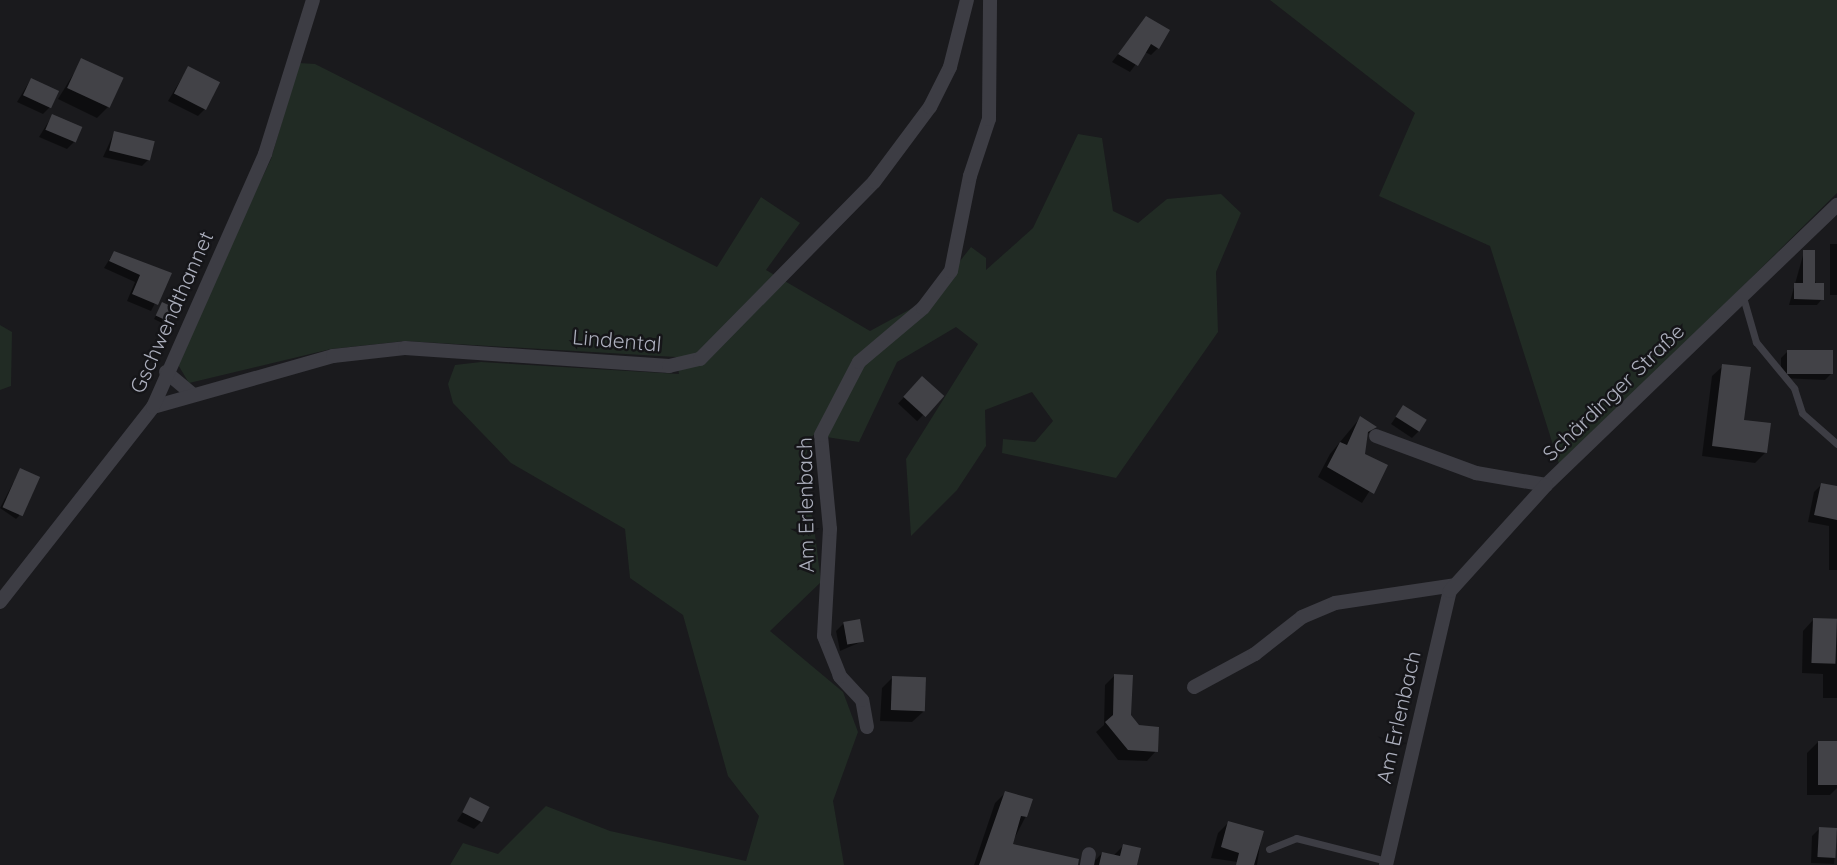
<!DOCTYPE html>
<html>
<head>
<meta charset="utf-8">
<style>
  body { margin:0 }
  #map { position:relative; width:1837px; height:865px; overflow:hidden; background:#1a1a1d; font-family:Quicksand,sans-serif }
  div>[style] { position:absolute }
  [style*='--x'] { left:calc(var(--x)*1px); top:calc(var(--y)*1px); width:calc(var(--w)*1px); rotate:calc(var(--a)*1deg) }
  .green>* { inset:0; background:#212b24 }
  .shadow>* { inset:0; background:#0007; transform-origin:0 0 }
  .building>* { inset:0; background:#424247; transform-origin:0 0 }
  .lane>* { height:7px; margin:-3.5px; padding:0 3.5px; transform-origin:3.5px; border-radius:3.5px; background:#3d3d44 }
  .street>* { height:14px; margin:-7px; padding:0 7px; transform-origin:7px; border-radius:7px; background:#3d3d44 }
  span { translate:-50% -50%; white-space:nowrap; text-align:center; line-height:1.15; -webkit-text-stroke:5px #151518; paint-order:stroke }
  .street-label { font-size:21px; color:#acafbd }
</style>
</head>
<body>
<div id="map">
  <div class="green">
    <div style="clip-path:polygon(1270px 0,1837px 0,1837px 193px,1560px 467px,1490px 246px,1379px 196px,1415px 113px)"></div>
    <div style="clip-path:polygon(299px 63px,315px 64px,717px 267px,761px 197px,800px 223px,766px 270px,870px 331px,931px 298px,971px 247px,986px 258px,986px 270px,1033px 228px,1078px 134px,1102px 138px,1113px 211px,1138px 223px,1167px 199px,1221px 194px,1241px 213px,1216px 272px,1218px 332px,1116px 478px,1002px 453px,1003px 439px,1035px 442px,1053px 421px,1032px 392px,985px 410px,986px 446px,957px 490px,911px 536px,906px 459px,978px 344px,956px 327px,897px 362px,859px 442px,813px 435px,799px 476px,813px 519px,821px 582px,770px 631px,843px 692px,858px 732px,833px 801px,844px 865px,450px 865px,463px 843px,498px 854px,546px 806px,610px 831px,746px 861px,759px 816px,728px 776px,683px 615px,630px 578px,625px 529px,511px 463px,453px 403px,448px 384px,455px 365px,481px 362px,679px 374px,676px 357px,405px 341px,331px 349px,189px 383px,177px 363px,182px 347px,271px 159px)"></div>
    <div style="clip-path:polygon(0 325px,12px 332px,11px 386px,0 390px)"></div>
  </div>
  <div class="shadow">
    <div style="clip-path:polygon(1146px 18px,1158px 48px,1151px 55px,1145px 52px,1130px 72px,1112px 62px)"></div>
    <div style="clip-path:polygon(82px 60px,108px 107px,97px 118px,58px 99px)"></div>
    <div style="clip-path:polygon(188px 68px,205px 109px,198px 116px,168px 101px)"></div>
    <div style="clip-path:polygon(31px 79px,50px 107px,43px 114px,17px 102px)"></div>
    <div style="clip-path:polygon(52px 116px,74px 142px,67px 149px,39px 137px)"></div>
    <div style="clip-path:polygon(114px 133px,149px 159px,142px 166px,103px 157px)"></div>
    <div style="left:1837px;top:244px;width:51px;height:7px;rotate:90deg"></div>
    <div style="clip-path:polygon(114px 252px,170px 274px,151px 311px,127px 301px,135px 282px,104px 268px)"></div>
    <div style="clip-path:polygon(1804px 252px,1822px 299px,1817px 305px,1789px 305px)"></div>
    <div style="clip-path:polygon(162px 304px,167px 321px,164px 324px,154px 319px)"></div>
    <div style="clip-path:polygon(1788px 351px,1832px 373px,1825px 380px,1781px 378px,1781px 358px)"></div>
    <div style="clip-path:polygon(1723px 366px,1742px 421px,1766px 452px,1755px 463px,1702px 456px,1712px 376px)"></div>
    <div style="left:922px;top:378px;width:26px;height:35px;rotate:43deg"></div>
    <div style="clip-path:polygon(1403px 407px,1419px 431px,1412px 438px,1391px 424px)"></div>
    <div style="clip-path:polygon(1360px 418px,1374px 427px,1366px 436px,1364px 455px,1386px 465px,1362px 503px,1318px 477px,1330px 454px)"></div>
    <div style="clip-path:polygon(20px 470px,19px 516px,16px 519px,0 508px)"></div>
    <div style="clip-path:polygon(1821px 485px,1837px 488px,1837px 570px,1829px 570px,1829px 526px,1808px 522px,1814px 492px)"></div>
    <div style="clip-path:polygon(1813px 620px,1837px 620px,1837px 698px,1823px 698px,1823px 674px,1802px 673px,1803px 631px)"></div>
    <div style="clip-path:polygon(843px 624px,863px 641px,840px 651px,836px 631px)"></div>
    <div style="clip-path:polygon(1115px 675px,1130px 716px,1156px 751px,1147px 761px,1118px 760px,1096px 732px,1104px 725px,1105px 685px)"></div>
    <div style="clip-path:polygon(893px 677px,923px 712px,912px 722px,880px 721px,882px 688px)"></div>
    <div style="clip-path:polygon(1818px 742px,1837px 742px,1837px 788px,1830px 795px,1807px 795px,1807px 753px)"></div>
    <div style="clip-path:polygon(1005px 793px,1026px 816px,1011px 845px,1071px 865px,974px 865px,995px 803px)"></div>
    <div style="clip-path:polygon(471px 799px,481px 822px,474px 829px,457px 821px)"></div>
    <div style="clip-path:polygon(1229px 822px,1262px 832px,1257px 865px,1211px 858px,1218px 833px)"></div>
    <div style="clip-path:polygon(1819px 829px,1837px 830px,1834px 864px,1811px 863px,1812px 836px)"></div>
    <div style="clip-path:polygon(1124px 845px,1135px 865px,1091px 865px,1102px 853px,1113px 856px)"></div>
  </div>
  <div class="building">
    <div style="clip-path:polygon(1146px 16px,1170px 30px,1159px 49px,1151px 44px,1138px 66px,1118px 54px)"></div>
    <div style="left:81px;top:58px;width:47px;height:33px;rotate:25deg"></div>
    <div style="left:188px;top:66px;width:36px;height:31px;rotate:27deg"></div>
    <div style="left:31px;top:78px;width:31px;height:19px;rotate:25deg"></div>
    <div style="left:52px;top:114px;width:33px;height:17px;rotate:23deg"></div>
    <div style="left:114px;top:131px;width:42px;height:20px;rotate:14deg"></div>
    <div style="clip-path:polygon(1803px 250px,1815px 250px,1815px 283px,1824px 283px,1824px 300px,1794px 299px,1794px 283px,1803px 283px)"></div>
    <div style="clip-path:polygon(114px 251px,172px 273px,158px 305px,132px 294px,140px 275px,109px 261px)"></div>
    <div style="left:162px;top:302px;width:14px;height:15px;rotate:25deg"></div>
    <div style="left:1787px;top:350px;width:46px;height:24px"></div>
    <div style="clip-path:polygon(1722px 364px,1751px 367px,1744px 420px,1771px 423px,1767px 453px,1712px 446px)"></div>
    <div style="left:922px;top:376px;width:30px;height:28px;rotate:42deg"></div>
    <div style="left:1403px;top:405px;width:28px;height:14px;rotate:32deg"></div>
    <div style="clip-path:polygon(1360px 416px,1377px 427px,1368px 432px,1365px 454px,1388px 465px,1374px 494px,1327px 467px,1340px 442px,1347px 445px)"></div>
    <div style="left:20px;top:468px;width:22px;height:43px;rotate:24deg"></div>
    <div style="clip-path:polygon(1821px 483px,1837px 486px,1837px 520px,1814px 515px)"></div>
    <div style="left:1813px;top:618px;width:24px;height:45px;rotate:2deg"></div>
    <div style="left:860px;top:619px;width:23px;height:17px;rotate:80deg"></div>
    <div style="clip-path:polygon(1114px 674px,1133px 675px,1131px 715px,1139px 725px,1159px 727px,1158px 752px,1128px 750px,1105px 722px,1113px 715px)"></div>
    <div style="left:892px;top:676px;width:34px;height:34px;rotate:2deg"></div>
    <div style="left:1818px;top:741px;width:19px;height:44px"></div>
    <div style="clip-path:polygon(1005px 791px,1033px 799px,1027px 817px,1021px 816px,1013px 844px,1079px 859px,1078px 865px,979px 865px)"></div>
    <div style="left:470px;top:797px;width:22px;height:17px;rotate:27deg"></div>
    <div style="clip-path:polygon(1228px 821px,1264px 831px,1254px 865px,1236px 865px,1239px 853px,1221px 847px)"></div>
    <div style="left:1819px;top:827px;width:18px;height:30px;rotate:3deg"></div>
    <div style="clip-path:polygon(1123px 844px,1141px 848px,1137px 865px,1099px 865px,1102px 852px,1120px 856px)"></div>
  </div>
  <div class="lane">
    <div style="--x:1743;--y:297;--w:47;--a:73.9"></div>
    <div style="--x:1756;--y:342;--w:60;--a:50.4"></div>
    <div style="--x:1794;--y:388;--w:26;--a:72"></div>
    <div style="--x:1802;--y:413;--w:47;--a:41.5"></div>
    <div style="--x:1269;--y:849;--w:29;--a:-22"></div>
    <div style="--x:1296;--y:838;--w:94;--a:14.2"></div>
  </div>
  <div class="street">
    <div style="--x:166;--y:372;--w:35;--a:40"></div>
    <div style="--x:153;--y:407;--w:187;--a:-15.8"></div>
    <div style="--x:333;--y:356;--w:72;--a:-6.3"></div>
    <div style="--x:405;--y:348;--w:265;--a:3.9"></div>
    <div style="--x:669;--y:366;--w:32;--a:-13"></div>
    <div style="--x:700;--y:359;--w:248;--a:-45.5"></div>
    <div style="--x:874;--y:182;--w:94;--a:-53.3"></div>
    <div style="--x:930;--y:107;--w:45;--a:-63.4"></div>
    <div style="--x:950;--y:67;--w:69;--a:-75.8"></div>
    <div style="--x:1376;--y:436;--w:107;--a:20.3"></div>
    <div style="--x:1476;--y:473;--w:71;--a:9.7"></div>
    <div style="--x:1546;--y:485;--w:404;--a:-43.9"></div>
    <div style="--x:0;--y:602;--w:248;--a:-51.9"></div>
    <div style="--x:153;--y:407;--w:277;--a:-66.1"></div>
    <div style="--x:265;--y:154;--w:161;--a:-72.7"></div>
    <div style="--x:1194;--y:687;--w:69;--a:-28.4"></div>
    <div style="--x:1255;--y:654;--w:60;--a:-38.2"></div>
    <div style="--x:1302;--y:617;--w:36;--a:-23"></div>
    <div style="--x:1335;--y:603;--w:121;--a:-8.5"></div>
    <div style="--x:867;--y:727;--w:27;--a:-100"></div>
    <div style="--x:862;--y:700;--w:33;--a:-133"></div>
    <div style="--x:840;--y:676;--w:43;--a:-111.8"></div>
    <div style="--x:824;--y:636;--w:107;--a:-86.8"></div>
    <div style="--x:830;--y:529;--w:94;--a:-95.5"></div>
    <div style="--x:821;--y:435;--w:82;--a:-62.5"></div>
    <div style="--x:859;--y:362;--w:84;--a:-40.2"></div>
    <div style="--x:923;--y:308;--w:46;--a:-52.9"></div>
    <div style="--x:951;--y:271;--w:97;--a:-78.7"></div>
    <div style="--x:970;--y:176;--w:60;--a:-71.6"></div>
    <div style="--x:989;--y:119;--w:119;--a:-89.5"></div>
    <div style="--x:1087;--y:865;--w:11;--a:-80"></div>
    <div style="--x:1386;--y:865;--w:281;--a:-76.9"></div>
    <div style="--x:1450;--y:591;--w:143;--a:-47.8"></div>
  </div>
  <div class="street-label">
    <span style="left:171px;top:312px;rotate:-66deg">Gschwendthannet</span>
    <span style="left:617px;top:340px;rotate:5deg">Lindental</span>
    <span style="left:1613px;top:392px;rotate:-44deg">Schärdinger Straße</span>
    <span style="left:805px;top:505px;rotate:-91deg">Am Erlenbach</span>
    <span style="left:1398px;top:717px;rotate:-77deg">Am Erlenbach</span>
  </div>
</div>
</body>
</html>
